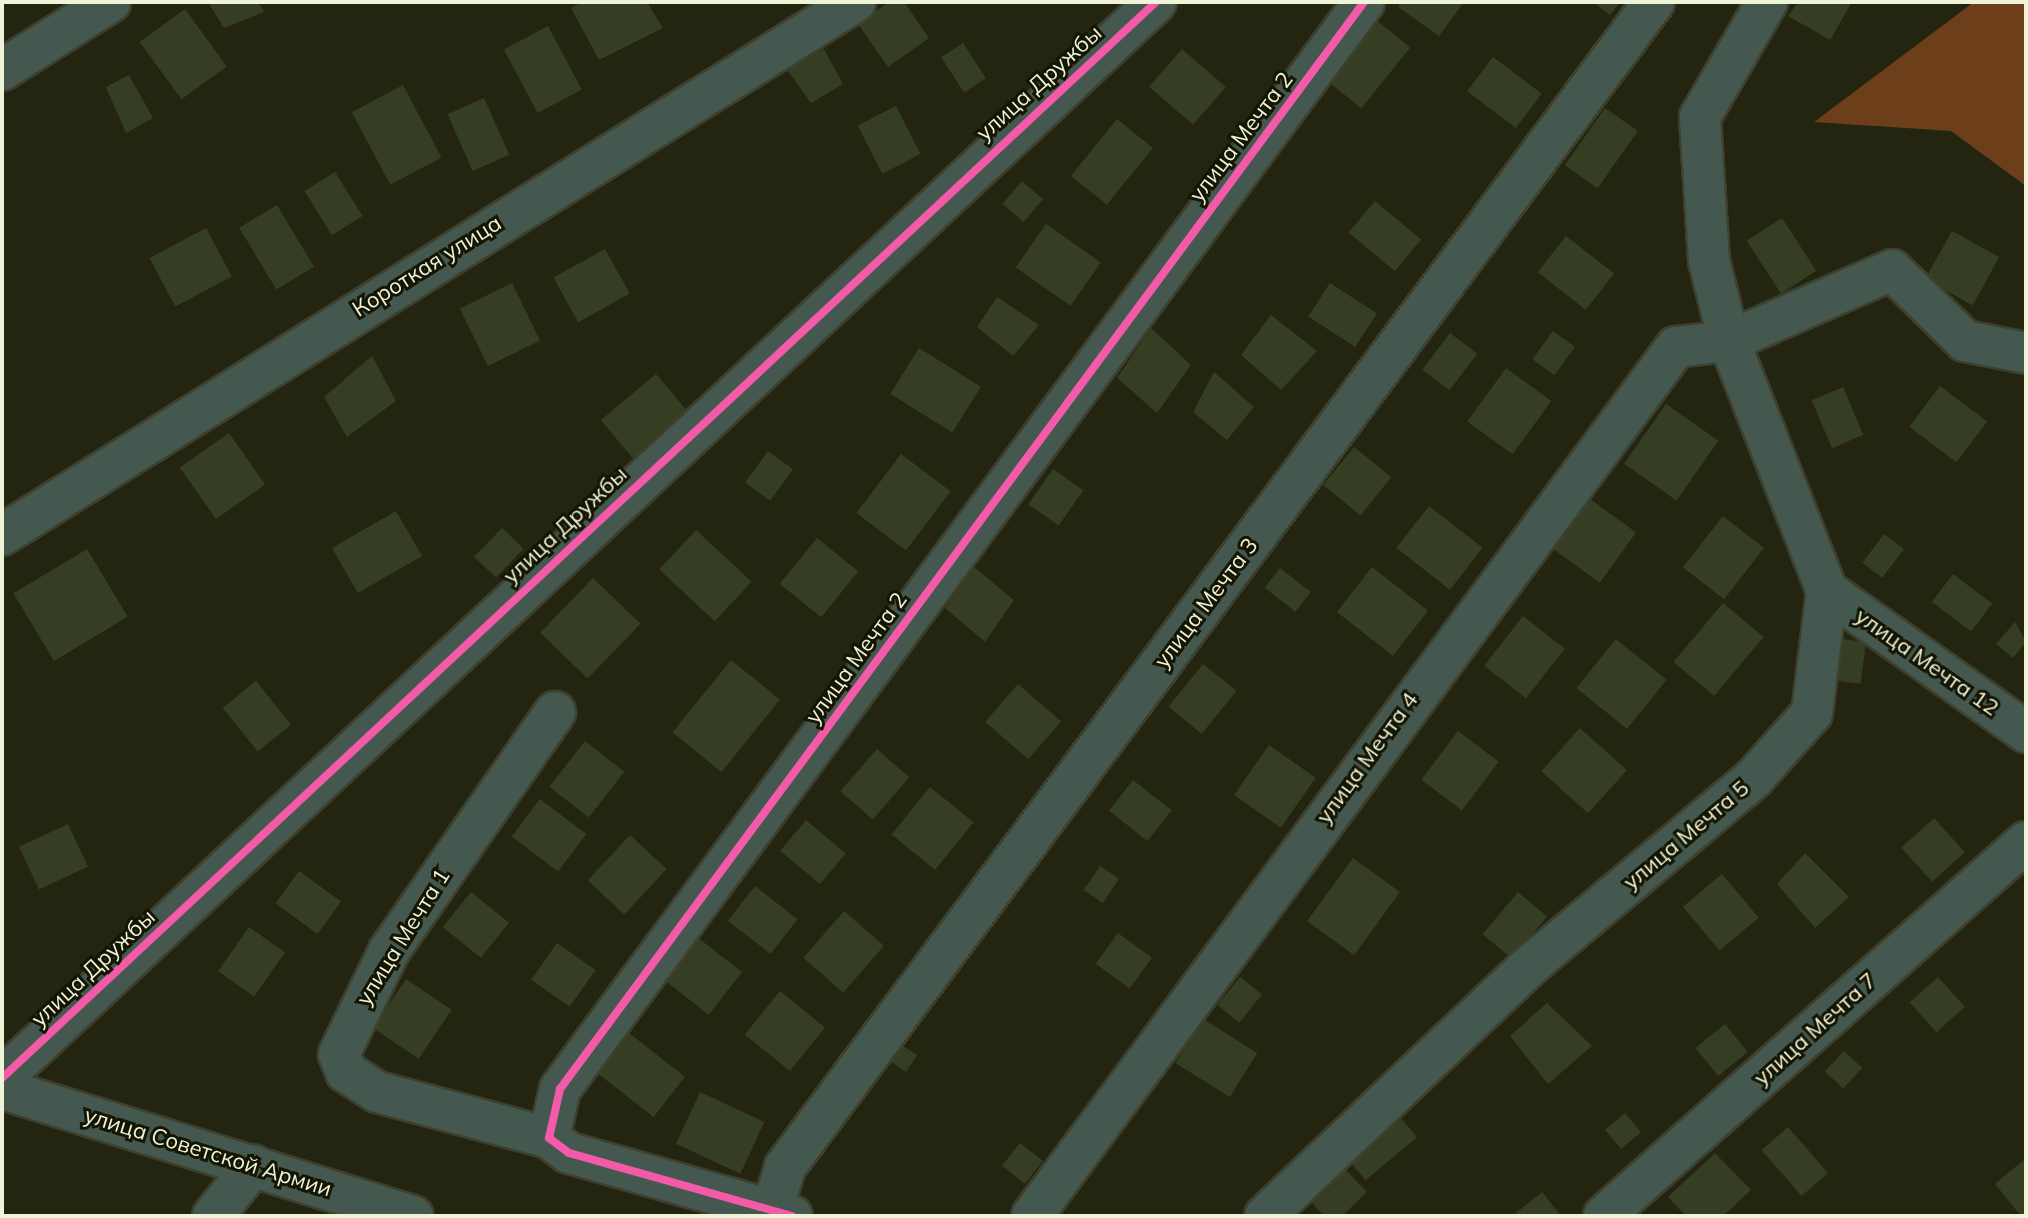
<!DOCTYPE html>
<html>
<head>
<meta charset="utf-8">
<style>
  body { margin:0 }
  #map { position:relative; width:2028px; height:1218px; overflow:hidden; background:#232510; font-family:Mulish,sans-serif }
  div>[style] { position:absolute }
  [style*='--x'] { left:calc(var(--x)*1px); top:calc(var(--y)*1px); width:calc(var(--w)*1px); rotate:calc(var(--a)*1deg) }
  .green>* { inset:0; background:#6d3e1a }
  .building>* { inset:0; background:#353e22; transform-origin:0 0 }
  .roads { filter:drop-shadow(2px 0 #3e402e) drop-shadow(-2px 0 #3e402e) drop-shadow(0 2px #3e402e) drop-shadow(0 -2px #3e402e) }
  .minor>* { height:40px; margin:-20px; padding:0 20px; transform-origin:20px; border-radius:20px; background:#44584f }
  .cycleway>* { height:8px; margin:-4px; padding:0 4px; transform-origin:4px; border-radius:4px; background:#f35aa7 }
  span { translate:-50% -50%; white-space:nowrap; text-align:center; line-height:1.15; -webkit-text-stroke:6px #141503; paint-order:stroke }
  .street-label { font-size:22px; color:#eff3d8 }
  .frame { position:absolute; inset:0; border:4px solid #eff3d8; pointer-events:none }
</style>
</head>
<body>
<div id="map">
  <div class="green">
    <div style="clip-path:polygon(1974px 2px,2026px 2px,2026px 186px,1951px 131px,1814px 122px)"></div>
  </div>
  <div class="building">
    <div style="clip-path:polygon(208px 2px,258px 2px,264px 12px,224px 28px)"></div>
    <div style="clip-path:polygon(582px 2px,647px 2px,663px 28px,599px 60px,571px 8px)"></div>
    <div style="clip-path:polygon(889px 2px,904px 2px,929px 38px,888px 67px,858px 24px)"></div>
    <div style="clip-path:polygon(1401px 2px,1464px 2px,1439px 36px,1398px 7px)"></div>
    <div style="clip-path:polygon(1593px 2px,1620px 2px,1610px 15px)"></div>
    <div style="clip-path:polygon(1798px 2px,1852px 2px,1830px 40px,1788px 16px)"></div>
    <div style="left:185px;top:9px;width:71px;height:56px;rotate:54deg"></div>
    <div style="left:1376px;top:20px;width:44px;height:78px;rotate:39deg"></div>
    <div style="left:548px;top:26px;width:72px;height:50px;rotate:62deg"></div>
    <div style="left:963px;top:43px;width:42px;height:26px;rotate:57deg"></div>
    <div style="clip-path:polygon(824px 49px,843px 84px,811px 103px,786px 68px)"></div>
    <div style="left:1182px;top:49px;width:58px;height:50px;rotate:41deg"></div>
    <div style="left:1493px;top:57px;width:61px;height:43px;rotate:37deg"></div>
    <div style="clip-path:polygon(129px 75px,153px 118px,126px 133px,106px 87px)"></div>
    <div style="left:403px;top:85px;width:82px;height:58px;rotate:62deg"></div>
    <div style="left:484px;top:98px;width:62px;height:40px;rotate:66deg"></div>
    <div style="left:896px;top:106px;width:54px;height:43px;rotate:63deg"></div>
    <div style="left:1605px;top:108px;width:40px;height:70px;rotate:35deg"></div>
    <div style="left:1117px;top:119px;width:46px;height:73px;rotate:39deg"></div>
    <div style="left:335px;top:172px;width:52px;height:36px;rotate:58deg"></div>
    <div style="left:1022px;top:181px;width:28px;height:30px;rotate:41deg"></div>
    <div style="left:1375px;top:201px;width:60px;height:41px;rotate:40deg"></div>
    <div style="left:277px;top:205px;width:72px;height:44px;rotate:59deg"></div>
    <div style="left:1782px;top:218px;width:63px;height:42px;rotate:57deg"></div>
    <div style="left:1046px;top:224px;width:67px;height:53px;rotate:35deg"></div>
    <div style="left:206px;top:228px;width:55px;height:64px;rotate:62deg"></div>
    <div style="left:1952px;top:231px;width:54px;height:55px;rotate:29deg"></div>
    <div style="left:1566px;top:236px;width:61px;height:46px;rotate:38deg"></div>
    <div style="left:605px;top:249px;width:51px;height:59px;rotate:61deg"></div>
    <div style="left:512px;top:283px;width:64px;height:58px;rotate:64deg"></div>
    <div style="left:1330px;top:283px;width:56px;height:40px;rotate:33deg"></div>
    <div style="clip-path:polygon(997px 297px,1039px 325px,1013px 356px,977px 327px)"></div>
    <div style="clip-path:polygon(1271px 315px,1317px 351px,1281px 390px,1241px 355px)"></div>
    <div style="clip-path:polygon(1151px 328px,1191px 365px,1157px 413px,1117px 378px)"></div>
    <div style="left:1553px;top:331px;width:27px;height:35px;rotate:36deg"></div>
    <div style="left:1450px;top:333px;width:34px;height:46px;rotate:37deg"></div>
    <div style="left:919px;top:348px;width:73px;height:54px;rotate:32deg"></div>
    <div style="clip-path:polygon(372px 356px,396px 401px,347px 437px,324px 397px)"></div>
    <div style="left:1506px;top:368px;width:56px;height:66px;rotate:36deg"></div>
    <div style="clip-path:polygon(1214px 372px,1254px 407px,1227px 440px,1193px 412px)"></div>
    <div style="left:656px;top:374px;width:52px;height:72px;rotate:50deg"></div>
    <div style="left:1940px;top:386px;width:59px;height:51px;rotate:37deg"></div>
    <div style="left:1843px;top:387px;width:52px;height:34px;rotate:67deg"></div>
    <div style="left:1666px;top:404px;width:64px;height:73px;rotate:35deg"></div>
    <div style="left:229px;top:433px;width:63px;height:60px;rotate:55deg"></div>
    <div style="left:1354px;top:447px;width:48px;height:49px;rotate:39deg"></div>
    <div style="left:768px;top:451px;width:31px;height:39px;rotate:36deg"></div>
    <div style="left:901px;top:454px;width:62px;height:74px;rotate:37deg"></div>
    <div style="left:1053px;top:469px;width:37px;height:43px;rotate:35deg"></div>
    <div style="left:1590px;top:499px;width:57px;height:62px;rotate:36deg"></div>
    <div style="left:1429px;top:506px;width:68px;height:53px;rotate:38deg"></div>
    <div style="left:396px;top:511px;width:52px;height:74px;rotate:60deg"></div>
    <div style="left:1723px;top:516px;width:52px;height:65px;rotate:38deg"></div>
    <div style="left:502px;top:528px;width:30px;height:40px;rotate:44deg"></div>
    <div style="left:696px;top:530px;width:76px;height:54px;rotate:43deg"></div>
    <div style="left:1884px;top:534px;width:25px;height:36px;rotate:37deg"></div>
    <div style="left:817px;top:538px;width:53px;height:59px;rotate:39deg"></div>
    <div style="left:87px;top:549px;width:79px;height:86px;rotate:59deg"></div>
    <div style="clip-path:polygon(973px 566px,1014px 600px,985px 642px,945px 608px)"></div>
    <div style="left:1372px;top:567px;width:71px;height:57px;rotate:38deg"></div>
    <div style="left:1280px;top:568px;width:39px;height:25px;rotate:38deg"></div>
    <div style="left:1953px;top:574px;width:49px;height:35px;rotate:37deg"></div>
    <div style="left:593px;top:578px;width:66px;height:76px;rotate:44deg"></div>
    <div style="left:1723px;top:603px;width:53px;height:77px;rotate:40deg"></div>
    <div style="left:1523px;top:616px;width:53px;height:63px;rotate:38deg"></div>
    <div style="clip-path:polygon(2015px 622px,2026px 642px,2013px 658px,1996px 644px)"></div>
    <div style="left:1616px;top:639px;width:65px;height:63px;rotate:39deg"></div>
    <div style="left:1841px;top:639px;width:25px;height:42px;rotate:7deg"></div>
    <div style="left:731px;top:660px;width:63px;height:93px;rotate:39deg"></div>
    <div style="left:1203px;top:664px;width:43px;height:55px;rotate:39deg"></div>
    <div style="left:256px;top:681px;width:56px;height:43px;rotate:51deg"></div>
    <div style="left:1018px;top:684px;width:57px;height:50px;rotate:41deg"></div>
    <div style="left:1580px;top:728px;width:63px;height:58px;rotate:42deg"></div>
    <div style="left:1458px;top:731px;width:51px;height:61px;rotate:37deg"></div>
    <div style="left:585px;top:741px;width:50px;height:58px;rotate:38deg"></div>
    <div style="left:1269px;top:745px;width:57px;height:61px;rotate:35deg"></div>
    <div style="left:877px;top:749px;width:43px;height:56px;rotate:41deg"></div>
    <div style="left:1133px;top:780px;width:49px;height:39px;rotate:38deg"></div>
    <div style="left:930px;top:787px;width:56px;height:61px;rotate:39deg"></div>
    <div style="left:540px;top:799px;width:58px;height:47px;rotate:37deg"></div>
    <div style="left:1934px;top:818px;width:46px;height:44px;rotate:48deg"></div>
    <div style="left:806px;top:820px;width:52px;height:40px;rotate:40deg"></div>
    <div style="left:68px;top:824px;width:47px;height:54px;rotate:65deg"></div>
    <div style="left:630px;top:835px;width:50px;height:62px;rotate:43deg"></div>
    <div style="clip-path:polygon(1805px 853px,1849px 897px,1815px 928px,1777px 884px)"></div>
    <div style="left:1353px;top:858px;width:58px;height:78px;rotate:36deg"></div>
    <div style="left:1100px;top:866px;width:23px;height:29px;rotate:34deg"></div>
    <div style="left:299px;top:871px;width:52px;height:40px;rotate:36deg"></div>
    <div style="left:1722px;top:874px;width:57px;height:51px;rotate:50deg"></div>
    <div style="left:755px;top:886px;width:54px;height:44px;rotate:38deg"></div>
    <div style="left:471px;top:892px;width:49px;height:45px;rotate:39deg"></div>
    <div style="left:1518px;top:892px;width:38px;height:55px;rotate:40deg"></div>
    <div style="left:844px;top:911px;width:53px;height:62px;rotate:41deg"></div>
    <div style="left:249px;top:927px;width:44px;height:54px;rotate:35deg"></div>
    <div style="left:1118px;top:933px;width:42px;height:38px;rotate:36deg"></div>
    <div style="left:697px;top:937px;width:57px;height:54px;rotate:38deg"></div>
    <div style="left:557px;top:943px;width:47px;height:45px;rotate:35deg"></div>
    <div style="left:1240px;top:977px;width:28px;height:36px;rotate:39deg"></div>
    <div style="left:1938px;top:977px;width:40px;height:38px;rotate:48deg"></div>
    <div style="left:406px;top:979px;width:55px;height:59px;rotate:34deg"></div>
    <div style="left:780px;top:991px;width:58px;height:56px;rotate:39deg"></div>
    <div style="clip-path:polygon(1547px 1003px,1592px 1046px,1548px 1084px,1510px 1036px)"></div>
    <div style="left:1203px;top:1019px;width:64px;height:52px;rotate:32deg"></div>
    <div style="left:1725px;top:1024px;width:36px;height:38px;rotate:51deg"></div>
    <div style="left:629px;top:1033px;width:71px;height:51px;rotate:38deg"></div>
    <div style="left:897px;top:1042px;width:24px;height:20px;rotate:33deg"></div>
    <div style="left:1844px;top:1051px;width:25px;height:28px;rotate:43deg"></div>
    <div style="left:700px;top:1092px;width:71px;height:57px;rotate:25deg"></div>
    <div style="left:1625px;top:1113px;width:25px;height:26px;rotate:50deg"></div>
    <div style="left:1401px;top:1118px;width:25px;height:67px;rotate:50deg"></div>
    <div style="left:1788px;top:1127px;width:61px;height:35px;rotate:49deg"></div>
    <div style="left:1020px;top:1143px;width:29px;height:29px;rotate:38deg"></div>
    <div style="clip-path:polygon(1715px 1153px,1751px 1190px,1723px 1216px,1686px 1216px,1668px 1197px)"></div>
    <div style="clip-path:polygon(2026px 1158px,2026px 1216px,2021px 1216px,1995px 1184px)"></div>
    <div style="clip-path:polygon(1345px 1169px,1367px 1192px,1342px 1216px,1324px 1216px,1311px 1202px)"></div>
    <div style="clip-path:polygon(1542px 1192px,1561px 1216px,1512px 1216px)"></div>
  </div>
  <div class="roads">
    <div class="minor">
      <div style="--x:2;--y:70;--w:128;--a:-32.2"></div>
      <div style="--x:2;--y:535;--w:1006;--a:-32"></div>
      <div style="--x:1827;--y:591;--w:244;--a:35.3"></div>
      <div style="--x:2;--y:1078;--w:1578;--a:-43"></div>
      <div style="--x:2;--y:1089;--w:430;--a:17.2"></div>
      <div style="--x:549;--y:1138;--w:178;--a:-165"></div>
      <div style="--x:377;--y:1092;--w:37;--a:-147"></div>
      <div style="--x:346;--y:1072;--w:19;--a:-111"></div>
      <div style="--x:339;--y:1054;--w:114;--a:-64.1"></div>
      <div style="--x:389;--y:951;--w:291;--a:-55.2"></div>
      <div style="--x:772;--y:1211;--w:46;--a:-73.5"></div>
      <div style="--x:785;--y:1167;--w:1453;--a:-53.28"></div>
      <div style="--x:213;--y:1216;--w:65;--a:-51.2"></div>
      <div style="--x:792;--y:1216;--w:232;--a:-164.2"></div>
      <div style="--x:569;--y:1153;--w:25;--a:-143"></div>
      <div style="--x:549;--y:1138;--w:50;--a:-77.3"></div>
      <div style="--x:560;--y:1089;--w:1352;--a:-53.51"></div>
      <div style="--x:1032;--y:1216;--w:1082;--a:-53.46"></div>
      <div style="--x:1676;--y:347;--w:53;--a:-6.5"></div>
      <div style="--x:1729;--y:341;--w:178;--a:-23.5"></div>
      <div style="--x:1892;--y:270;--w:102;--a:44.2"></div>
      <div style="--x:1965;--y:341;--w:62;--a:11.1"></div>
      <div style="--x:1265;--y:1216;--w:361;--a:-43.4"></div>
      <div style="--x:1527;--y:968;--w:296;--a:-39.9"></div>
      <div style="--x:1754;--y:778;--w:87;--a:-48.3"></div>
      <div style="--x:1812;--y:713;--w:123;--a:-83"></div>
      <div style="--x:1827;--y:591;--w:269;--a:-111.4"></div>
      <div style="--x:1729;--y:341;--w:82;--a:-104"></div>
      <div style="--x:1709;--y:261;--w:144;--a:-93.6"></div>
      <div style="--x:1700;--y:117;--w:133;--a:-59.8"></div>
      <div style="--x:1604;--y:1216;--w:564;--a:-41.55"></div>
    </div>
  </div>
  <div class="cycleway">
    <div style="--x:2;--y:1078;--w:1578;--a:-43"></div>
    <div style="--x:792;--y:1216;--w:232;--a:-164.2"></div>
    <div style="--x:569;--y:1153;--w:25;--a:-143"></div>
    <div style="--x:549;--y:1138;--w:50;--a:-77.3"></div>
    <div style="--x:560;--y:1089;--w:1352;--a:-53.51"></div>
  </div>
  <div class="street-label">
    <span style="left:1039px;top:83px;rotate:-42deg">улица Дружбы</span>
    <span style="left:1241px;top:137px;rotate:-53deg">улица Мечта 2</span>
    <span style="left:427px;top:266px;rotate:-32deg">Короткая улица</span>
    <span style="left:565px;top:525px;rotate:-43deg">улица Дружбы</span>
    <span style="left:1206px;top:603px;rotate:-53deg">улица Мечта 3</span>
    <span style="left:856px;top:658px;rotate:-54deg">улица Мечта 2</span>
    <span style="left:1927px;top:662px;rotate:35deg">улица Мечта 12</span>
    <span style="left:1367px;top:758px;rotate:-54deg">улица Мечта 4</span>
    <span style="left:1686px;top:835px;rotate:-40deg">улица Мечта 5</span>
    <span style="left:403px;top:937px;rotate:-58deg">улица Мечта 1</span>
    <span style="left:93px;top:968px;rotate:-43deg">улица Дружбы</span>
    <span style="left:1815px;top:1029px;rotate:-42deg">улица Мечта 7</span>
    <span style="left:208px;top:1152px;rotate:17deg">улица Советской Армии</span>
  </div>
  <div class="frame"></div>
</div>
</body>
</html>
